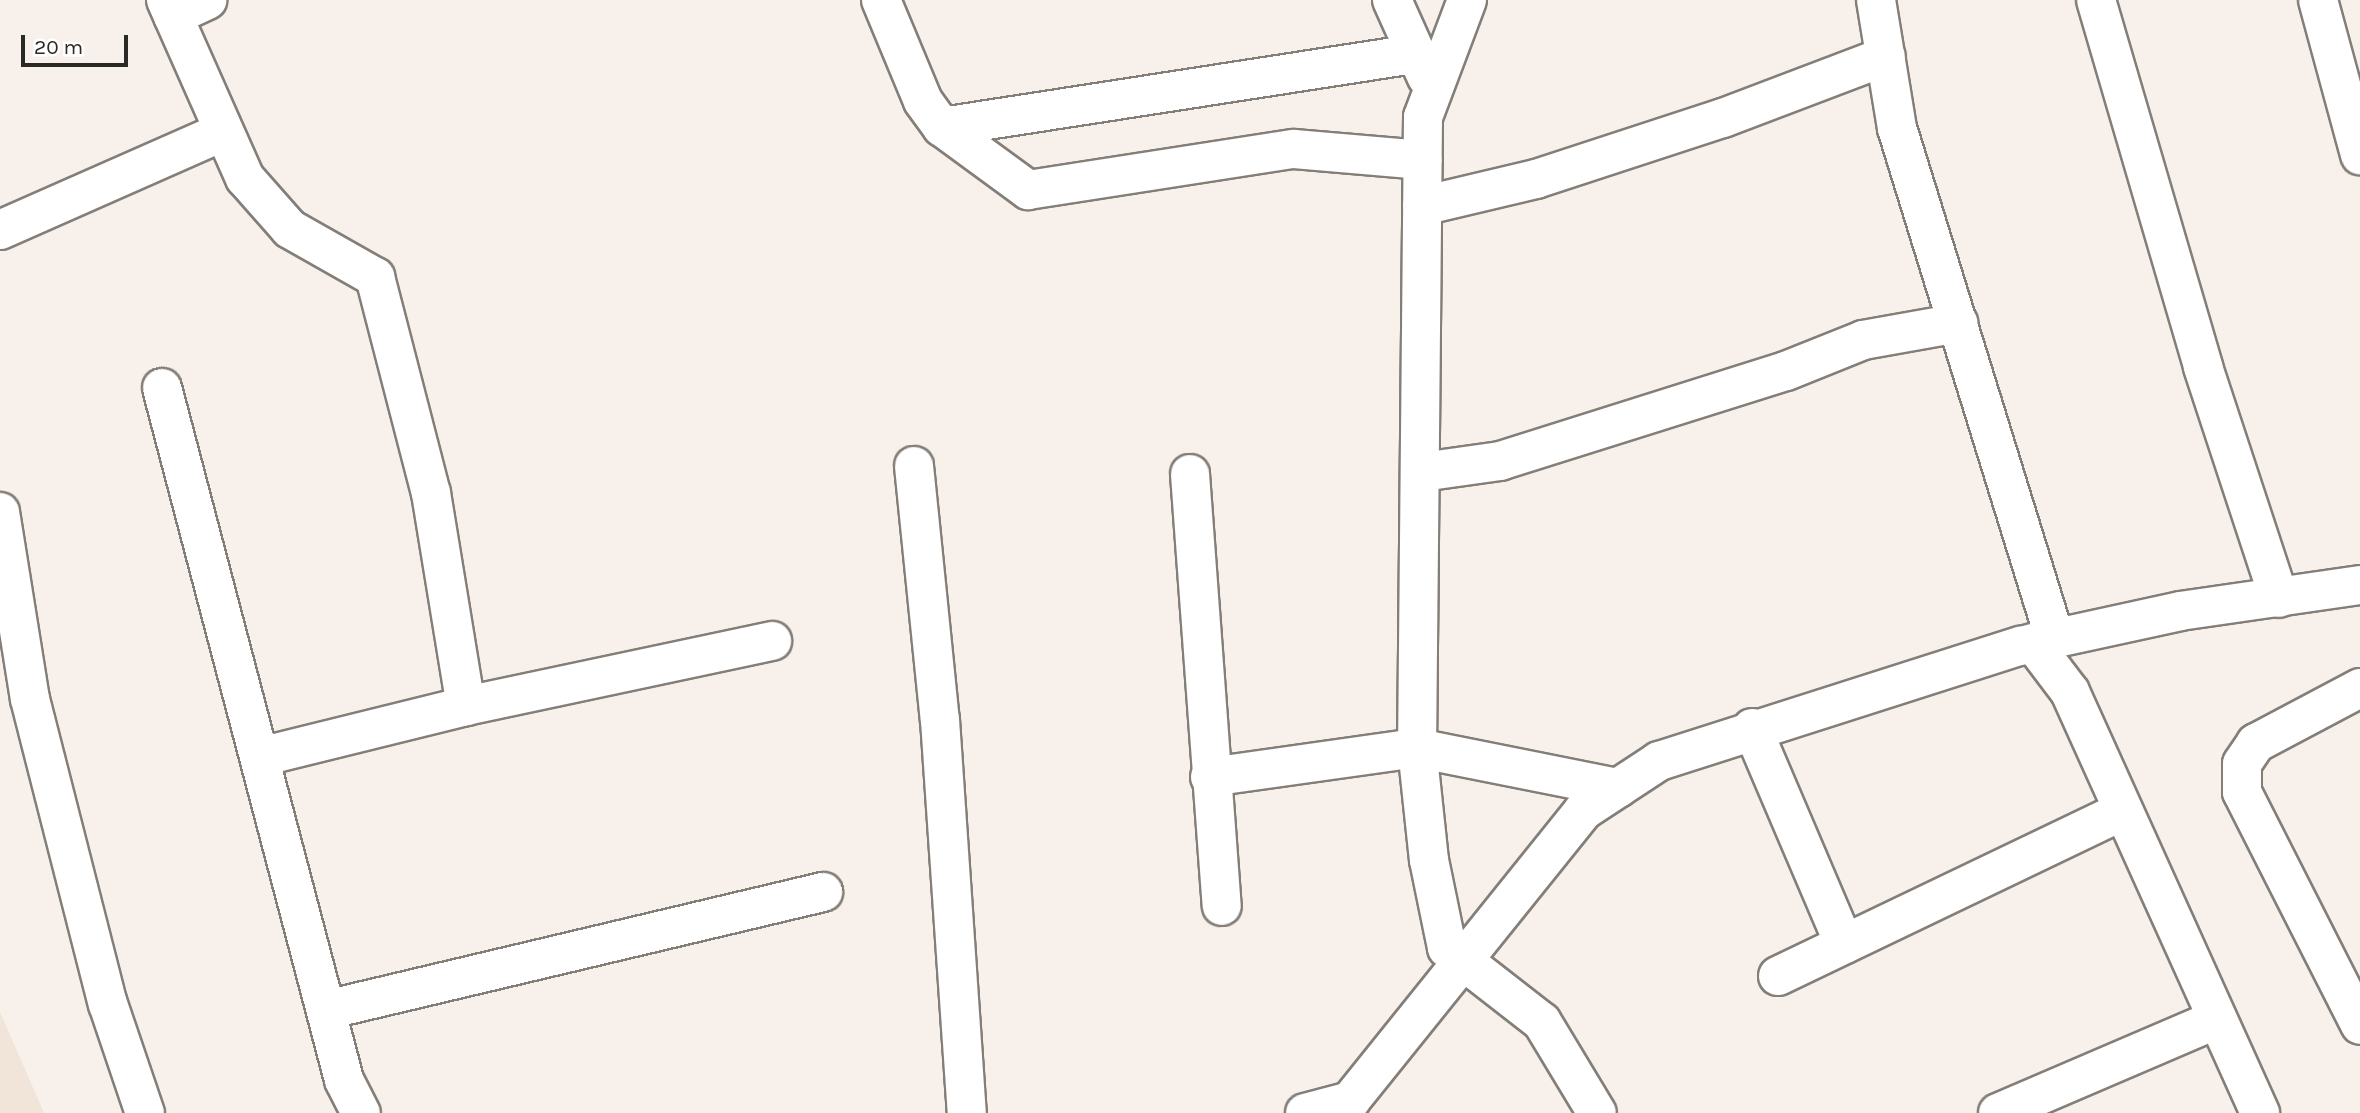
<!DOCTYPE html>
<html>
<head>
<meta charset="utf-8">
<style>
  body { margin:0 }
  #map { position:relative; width:2360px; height:1113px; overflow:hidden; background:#f8f1eb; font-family:Karla,sans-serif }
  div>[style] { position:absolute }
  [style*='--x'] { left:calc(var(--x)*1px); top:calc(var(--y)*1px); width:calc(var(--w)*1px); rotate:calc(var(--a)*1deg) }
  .built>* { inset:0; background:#f1e4d8 }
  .roads { filter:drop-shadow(2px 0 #847e78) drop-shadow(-2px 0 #847e78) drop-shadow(0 2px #847e78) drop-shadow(0 -2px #847e78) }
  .minor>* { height:38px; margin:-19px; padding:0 19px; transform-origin:19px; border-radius:19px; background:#fff }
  span { translate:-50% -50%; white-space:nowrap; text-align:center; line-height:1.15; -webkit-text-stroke:7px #fff; paint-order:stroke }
  .scale { position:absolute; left:21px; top:35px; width:107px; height:32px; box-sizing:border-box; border:4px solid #2b2926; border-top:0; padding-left:9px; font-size:21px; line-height:24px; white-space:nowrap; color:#2b2926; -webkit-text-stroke:5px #fff; paint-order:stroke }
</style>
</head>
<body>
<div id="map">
  <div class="built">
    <div style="clip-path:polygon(0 1012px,44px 1113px,0 1113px)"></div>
  </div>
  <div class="roads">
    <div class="minor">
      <div style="--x:166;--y:0;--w:195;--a:66.1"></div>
      <div style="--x:245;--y:178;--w:68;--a:48.6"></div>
      <div style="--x:290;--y:229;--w:98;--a:29.5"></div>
      <div style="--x:375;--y:277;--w:223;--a:75.5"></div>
      <div style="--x:431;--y:493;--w:216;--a:80.7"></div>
      <div style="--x:466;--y:706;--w:313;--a:-12"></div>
      <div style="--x:881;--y:0;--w:109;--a:67.4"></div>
      <div style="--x:923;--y:101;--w:32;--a:54"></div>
      <div style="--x:942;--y:127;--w:107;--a:36.2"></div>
      <div style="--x:1028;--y:190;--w:269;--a:-8.8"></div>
      <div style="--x:1294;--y:149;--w:129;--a:4.9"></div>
      <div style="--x:1392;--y:0;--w:85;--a:65.8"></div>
      <div style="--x:1467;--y:0;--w:125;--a:110.6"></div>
      <div style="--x:1423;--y:117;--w:631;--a:90.54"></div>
      <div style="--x:1417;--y:748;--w:113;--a:83.9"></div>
      <div style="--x:1429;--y:860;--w:90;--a:78.4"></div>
      <div style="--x:1447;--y:948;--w:120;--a:37.9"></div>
      <div style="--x:1542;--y:1022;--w:106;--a:58.9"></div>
      <div style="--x:1876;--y:0;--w:130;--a:80.7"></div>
      <div style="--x:1897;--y:128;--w:535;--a:72.82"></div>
      <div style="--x:2096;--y:0;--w:382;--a:73.7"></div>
      <div style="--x:2203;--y:367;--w:243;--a:71.8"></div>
      <div style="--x:2318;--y:0;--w:161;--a:74.8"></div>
      <div style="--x:173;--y:16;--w:38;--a:-25"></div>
      <div style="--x:942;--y:127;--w:480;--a:-8.8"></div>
      <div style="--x:1422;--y:206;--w:117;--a:-13.3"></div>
      <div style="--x:1536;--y:179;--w:197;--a:-18.1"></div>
      <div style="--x:1723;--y:118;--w:174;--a:-20.8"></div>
      <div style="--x:0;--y:230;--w:243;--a:-23.8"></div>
      <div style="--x:162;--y:388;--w:716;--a:75.26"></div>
      <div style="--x:344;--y:1080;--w:37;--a:63"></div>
      <div style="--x:914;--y:466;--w:255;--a:84.2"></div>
      <div style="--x:940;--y:720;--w:394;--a:86.1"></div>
      <div style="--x:1422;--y:472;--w:79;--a:-8"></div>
      <div style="--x:1500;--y:461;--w:300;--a:-17.5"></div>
      <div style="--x:1786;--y:371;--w:83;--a:-21.9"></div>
      <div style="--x:1863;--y:340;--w:97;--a:-10.1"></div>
      <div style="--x:1190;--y:474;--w:433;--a:85.8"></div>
      <div style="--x:0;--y:512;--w:189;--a:80.9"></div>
      <div style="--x:30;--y:699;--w:315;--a:75.7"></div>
      <div style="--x:108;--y:1004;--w:115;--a:71.3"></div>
      <div style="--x:2033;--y:643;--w:61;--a:52.9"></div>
      <div style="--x:2070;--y:692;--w:462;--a:65.7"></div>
      <div style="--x:2360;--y:688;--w:118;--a:152.1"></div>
      <div style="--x:2256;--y:743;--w:25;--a:124"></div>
      <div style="--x:2242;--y:764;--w:28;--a:90"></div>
      <div style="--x:2242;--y:792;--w:261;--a:63.1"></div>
      <div style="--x:1752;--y:728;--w:235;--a:66.9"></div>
      <div style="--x:264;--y:756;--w:208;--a:-13.9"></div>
      <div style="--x:1210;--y:777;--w:209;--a:-8"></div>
      <div style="--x:1417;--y:748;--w:205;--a:11.3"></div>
      <div style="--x:1778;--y:976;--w:382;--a:-25.6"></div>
      <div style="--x:326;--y:1010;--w:511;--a:-13.36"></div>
      <div style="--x:1305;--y:1113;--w:47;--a:-14.9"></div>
      <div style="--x:1350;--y:1101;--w:372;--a:-51.2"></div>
      <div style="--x:1583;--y:811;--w:91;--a:-33.3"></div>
      <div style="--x:1659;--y:761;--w:379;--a:-17.7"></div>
      <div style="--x:2020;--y:646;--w:164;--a:-12.3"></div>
      <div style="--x:2180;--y:611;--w:182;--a:-8.2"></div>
      <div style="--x:1998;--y:1113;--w:236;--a:-23.2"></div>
    </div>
  </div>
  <div class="scale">20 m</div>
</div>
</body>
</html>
